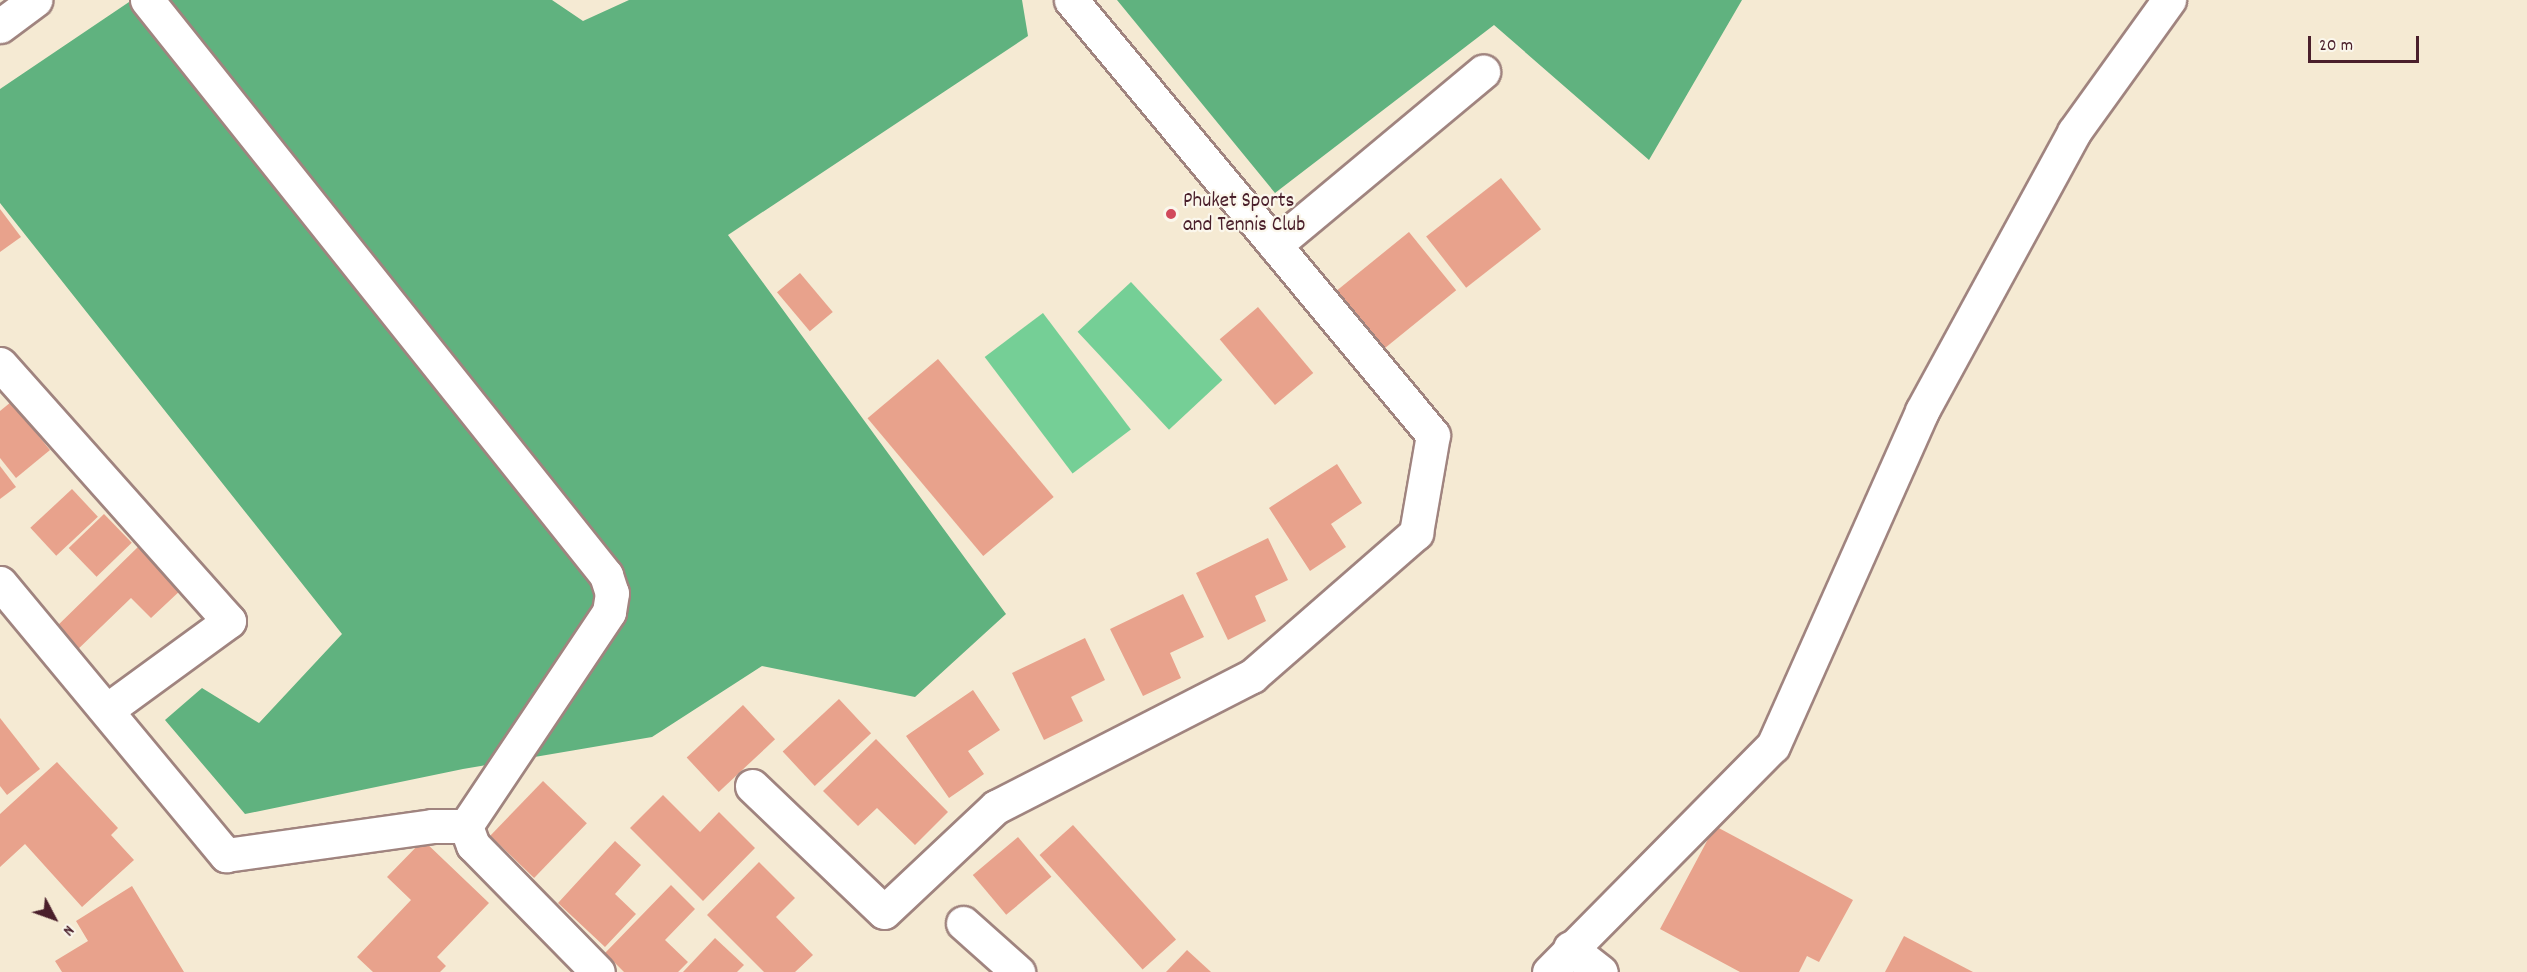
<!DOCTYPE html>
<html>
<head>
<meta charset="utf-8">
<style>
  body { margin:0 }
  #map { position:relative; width:2527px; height:972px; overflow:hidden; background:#f5ead3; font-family:Dekko,sans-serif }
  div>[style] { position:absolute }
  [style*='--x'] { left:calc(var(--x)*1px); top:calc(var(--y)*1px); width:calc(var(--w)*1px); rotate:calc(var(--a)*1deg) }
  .green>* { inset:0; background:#75cf96; transform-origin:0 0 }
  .forest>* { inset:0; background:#60b27f }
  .building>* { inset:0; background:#e8a28c; transform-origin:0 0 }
  .roads { filter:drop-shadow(2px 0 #a0847f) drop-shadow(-2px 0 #a0847f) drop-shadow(0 2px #a0847f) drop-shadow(0 -2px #a0847f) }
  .minor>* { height:33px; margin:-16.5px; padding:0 16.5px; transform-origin:16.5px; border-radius:16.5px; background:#fff }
  .dots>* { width:16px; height:16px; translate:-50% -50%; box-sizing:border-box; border:3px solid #fbf7ec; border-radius:50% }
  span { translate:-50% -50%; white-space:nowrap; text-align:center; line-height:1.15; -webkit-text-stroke:4.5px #fbf7ec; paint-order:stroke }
  .poi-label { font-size:21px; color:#4a1f2b }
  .left { translate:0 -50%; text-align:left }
  .north { position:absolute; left:24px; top:888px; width:60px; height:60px; -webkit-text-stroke:4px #fbf7ec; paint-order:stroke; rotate:131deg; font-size:16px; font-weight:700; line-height:24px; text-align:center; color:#4a1f2b }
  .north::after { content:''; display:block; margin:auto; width:21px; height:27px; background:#4a1f2b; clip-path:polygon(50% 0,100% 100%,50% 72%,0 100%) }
  .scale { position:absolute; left:2308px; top:36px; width:111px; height:27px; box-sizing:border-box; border:3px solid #4a1f2b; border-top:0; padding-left:8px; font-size:18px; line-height:21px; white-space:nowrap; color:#4a1f2b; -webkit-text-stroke:4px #fbf7ec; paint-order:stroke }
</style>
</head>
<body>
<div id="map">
  <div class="green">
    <div style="left:1131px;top:282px;width:134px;height:73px;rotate:47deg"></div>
    <div style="left:1043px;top:313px;width:146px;height:73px;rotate:53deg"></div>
  </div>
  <div class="forest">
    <div style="clip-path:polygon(132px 0,552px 0,583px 21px,629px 0,1022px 0,1028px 36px,728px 235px,1006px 614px,915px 697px,762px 666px,652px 737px,463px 769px,245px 814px,165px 720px,202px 688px,259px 723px,342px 634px,0 203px,0 89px)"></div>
    <div style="clip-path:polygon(1117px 0,1742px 0,1649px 160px,1494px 25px,1275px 193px)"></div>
  </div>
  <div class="building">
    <div style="left:1501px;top:178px;width:65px;height:95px;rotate:52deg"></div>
    <div style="clip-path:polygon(0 209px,21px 237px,0 252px)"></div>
    <div style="left:1409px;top:232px;width:75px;height:94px;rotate:51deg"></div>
    <div style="left:800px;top:273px;width:51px;height:30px;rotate:50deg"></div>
    <div style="left:1258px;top:307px;width:86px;height:50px;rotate:50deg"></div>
    <div style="left:938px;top:359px;width:180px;height:92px;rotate:50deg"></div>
    <div style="clip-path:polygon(11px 402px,50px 450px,16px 478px,0 458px,0 411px)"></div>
    <div style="clip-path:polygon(1337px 464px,1362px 503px,1331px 524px,1346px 547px,1310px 571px,1269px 508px)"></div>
    <div style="clip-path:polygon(0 466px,16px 487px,0 499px)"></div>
    <div style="left:72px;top:489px;width:38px;height:57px;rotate:47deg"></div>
    <div style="left:104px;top:514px;width:40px;height:49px;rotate:46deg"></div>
    <div style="clip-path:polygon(1268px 538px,1288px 580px,1255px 596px,1266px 621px,1228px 640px,1196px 573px)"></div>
    <div style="clip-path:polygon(141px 544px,183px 588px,151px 618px,131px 598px,73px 654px,51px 632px)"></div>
    <div style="clip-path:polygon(1183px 594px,1204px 637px,1170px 653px,1181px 678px,1143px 696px,1110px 629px)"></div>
    <div style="clip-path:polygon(1085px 638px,1105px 680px,1071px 697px,1083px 721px,1044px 740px,1012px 673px)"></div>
    <div style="clip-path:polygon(973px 690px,1000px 730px,968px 751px,984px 774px,949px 798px,906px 736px)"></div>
    <div style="left:839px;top:699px;width:47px;height:77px;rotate:47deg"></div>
    <div style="left:743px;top:705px;width:47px;height:77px;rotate:47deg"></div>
    <div style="clip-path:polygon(0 718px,40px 769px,7px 795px,0 786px)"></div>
    <div style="clip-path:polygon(876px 739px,948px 812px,915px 845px,877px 808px,858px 826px,823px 791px)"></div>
    <div style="clip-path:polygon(57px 762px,118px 828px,111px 835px,134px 860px,82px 907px,25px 844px,0 867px,0 814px)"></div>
    <div style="left:543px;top:781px;width:61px;height:76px;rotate:44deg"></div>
    <div style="clip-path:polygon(663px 795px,700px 832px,719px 812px,755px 848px,703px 901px,630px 828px)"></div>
    <div style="left:1073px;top:825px;width:154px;height:45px;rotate:48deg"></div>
    <div style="clip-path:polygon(1715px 826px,1853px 900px,1819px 962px,1807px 956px,1799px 972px,1740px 972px,1660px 929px)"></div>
    <div style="left:1018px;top:837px;width:52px;height:59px;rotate:50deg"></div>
    <div style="clip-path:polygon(423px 840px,489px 903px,437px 957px,446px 966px,440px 972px,373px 972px,357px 957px,411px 900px,387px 877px)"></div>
    <div style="clip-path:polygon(615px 841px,641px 865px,615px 894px,636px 914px,605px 947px,558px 903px)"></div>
    <div style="clip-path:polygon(759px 862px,795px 898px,776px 917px,813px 955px,795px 972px,764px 972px,707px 915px)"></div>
    <div style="clip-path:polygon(671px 885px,695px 909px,665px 940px,688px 962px,678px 972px,624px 972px,605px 953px)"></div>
    <div style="clip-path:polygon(132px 886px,184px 972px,62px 972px,55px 961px,88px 941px,76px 921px)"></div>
    <div style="clip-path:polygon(1904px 936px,1973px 972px,1885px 972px)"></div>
    <div style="clip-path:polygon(715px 938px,744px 965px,737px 972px,683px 972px)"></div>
    <div style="clip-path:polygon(1187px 950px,1211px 972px,1166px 972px)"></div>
  </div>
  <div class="roads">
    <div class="minor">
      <div style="--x:147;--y:0;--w:736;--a:51.4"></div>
      <div style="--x:606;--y:575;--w:19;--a:72"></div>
      <div style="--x:612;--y:593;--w:19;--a:99"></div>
      <div style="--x:609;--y:612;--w:257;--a:123.8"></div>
      <div style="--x:466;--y:826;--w:20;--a:70"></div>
      <div style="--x:473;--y:845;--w:178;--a:45.5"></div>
      <div style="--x:0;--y:26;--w:44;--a:-36.6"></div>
      <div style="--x:1275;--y:245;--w:271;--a:-39.8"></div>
      <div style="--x:0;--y:364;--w:344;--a:48.3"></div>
      <div style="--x:229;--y:621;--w:151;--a:143.9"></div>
      <div style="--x:0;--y:583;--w:354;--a:50.3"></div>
      <div style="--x:226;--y:855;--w:208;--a:-8"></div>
      <div style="--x:432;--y:826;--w:34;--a:0"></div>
      <div style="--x:752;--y:786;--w:182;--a:43.7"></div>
      <div style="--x:884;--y:912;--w:154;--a:-43.2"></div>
      <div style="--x:996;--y:807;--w:288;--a:-27.1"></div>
      <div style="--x:1252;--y:676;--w:218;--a:-41.1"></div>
      <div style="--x:1416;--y:533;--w:99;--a:-80.2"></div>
      <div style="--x:1433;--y:435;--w:566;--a:-129.77"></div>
      <div style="--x:963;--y:923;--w:74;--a:41.7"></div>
      <div style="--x:1570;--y:948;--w:39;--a:38"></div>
      <div style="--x:1549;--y:972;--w:318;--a:-45.3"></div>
      <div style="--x:1773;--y:746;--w:367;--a:-66"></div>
      <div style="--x:1922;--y:411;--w:318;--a:-61.4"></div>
      <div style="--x:2074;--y:132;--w:163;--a:-54.3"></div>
    </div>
  </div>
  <div class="dots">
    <div style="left:1171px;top:214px;background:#d1495b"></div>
  </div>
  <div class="poi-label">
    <span class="left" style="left:1183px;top:214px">Phuket Sports<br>and Tennis Club</span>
  </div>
  <div class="north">N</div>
  <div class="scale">20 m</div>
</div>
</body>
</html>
